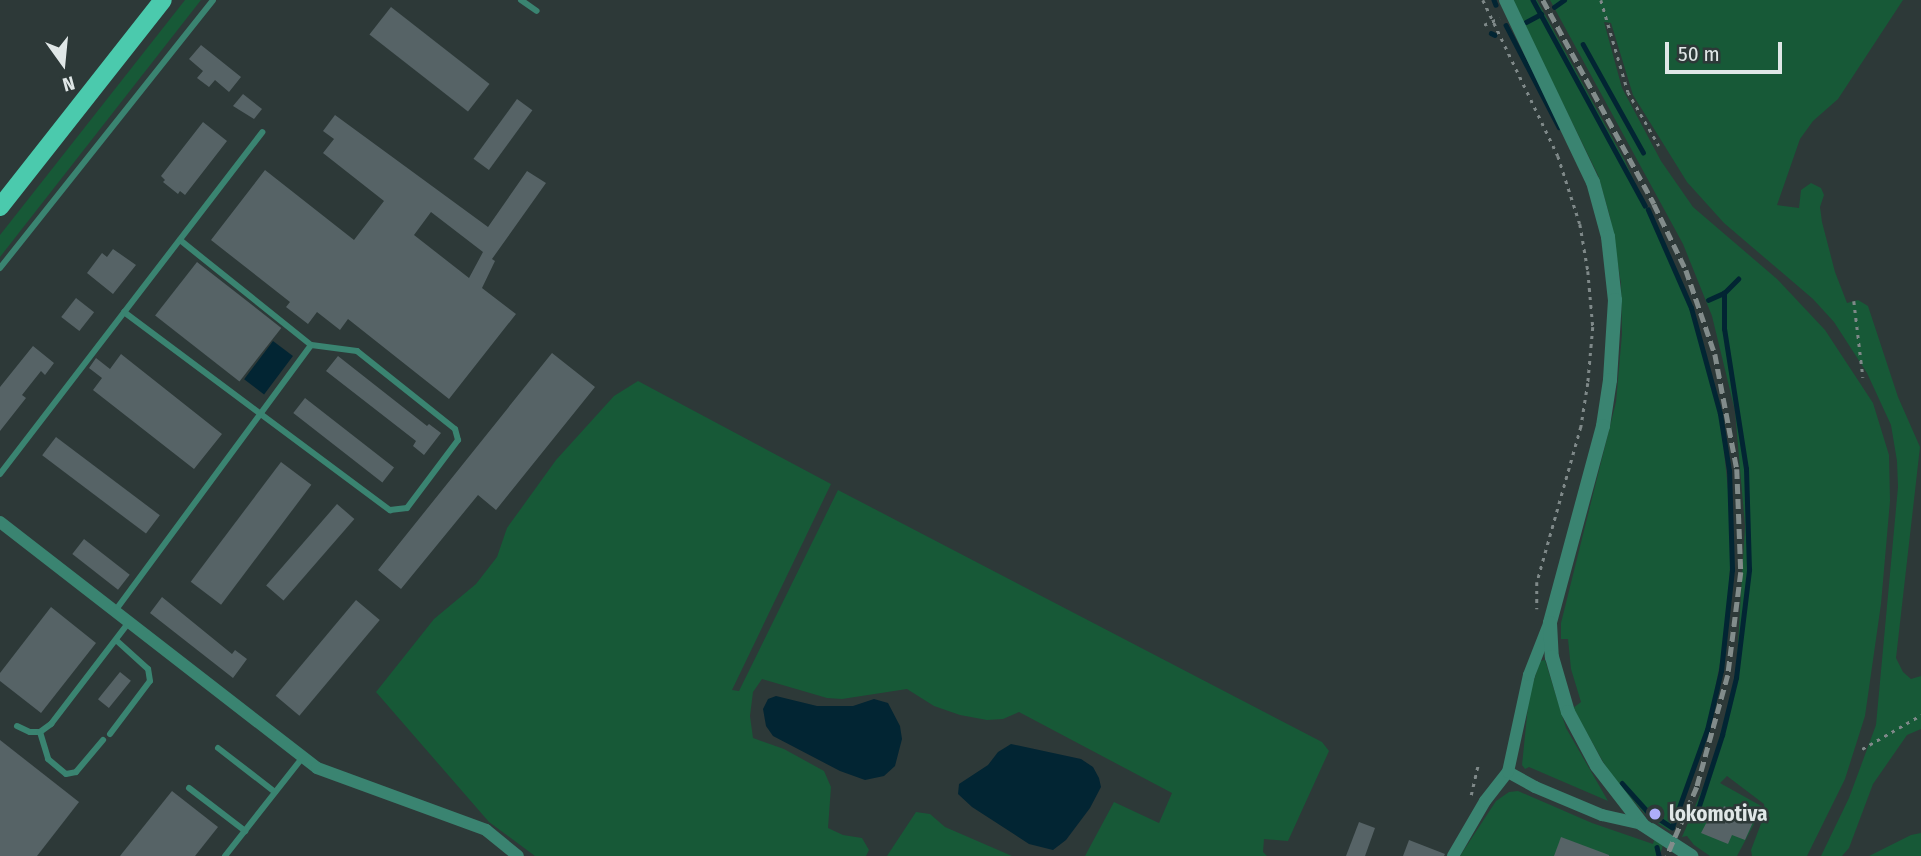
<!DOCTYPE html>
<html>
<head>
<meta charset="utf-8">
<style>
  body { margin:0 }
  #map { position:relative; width:1921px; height:856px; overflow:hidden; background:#2d3938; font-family:"Fira Sans Condensed",sans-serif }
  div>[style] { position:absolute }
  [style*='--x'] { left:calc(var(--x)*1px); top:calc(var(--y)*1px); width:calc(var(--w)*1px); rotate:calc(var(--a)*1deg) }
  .green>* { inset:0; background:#175937 }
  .water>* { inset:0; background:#022533; transform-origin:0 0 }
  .stream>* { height:4.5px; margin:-2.25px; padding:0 2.25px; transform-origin:2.25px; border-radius:2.25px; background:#022533 }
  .building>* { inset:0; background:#566366; transform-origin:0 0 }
  .path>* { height:2.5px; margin-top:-1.25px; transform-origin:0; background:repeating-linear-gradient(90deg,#7f8989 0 3.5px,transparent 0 8.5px) }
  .service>* { height:6px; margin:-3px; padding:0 3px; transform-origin:3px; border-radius:3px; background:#3a8471 }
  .minor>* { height:12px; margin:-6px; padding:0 6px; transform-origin:6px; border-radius:6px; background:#3a8471 }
  .tertiary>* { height:14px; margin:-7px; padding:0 7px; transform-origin:7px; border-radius:7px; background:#3a8471 }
  .primary>* { height:18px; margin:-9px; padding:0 9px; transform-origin:9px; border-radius:9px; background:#4bcaad }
  .rail>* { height:4.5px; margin-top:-2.25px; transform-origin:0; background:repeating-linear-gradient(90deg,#828c8b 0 10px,transparent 0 15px) }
  .dots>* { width:19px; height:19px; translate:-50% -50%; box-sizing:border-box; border:4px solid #2d3938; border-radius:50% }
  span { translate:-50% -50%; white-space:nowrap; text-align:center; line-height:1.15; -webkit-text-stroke:5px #2d3938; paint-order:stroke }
  .poi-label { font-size:21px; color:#e0e7e7; font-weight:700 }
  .left { translate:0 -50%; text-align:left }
  .north { position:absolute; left:28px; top:28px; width:70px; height:70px; -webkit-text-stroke:5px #2d3938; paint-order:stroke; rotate:165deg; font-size:19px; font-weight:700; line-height:28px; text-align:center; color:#e0e7e7 }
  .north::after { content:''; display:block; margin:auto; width:24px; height:32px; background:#e0e7e7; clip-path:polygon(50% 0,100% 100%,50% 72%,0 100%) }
  .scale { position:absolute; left:1665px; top:42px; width:117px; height:32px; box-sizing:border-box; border:4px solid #e0e7e7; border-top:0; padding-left:9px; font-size:21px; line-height:24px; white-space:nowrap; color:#e0e7e7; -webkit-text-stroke:5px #2d3938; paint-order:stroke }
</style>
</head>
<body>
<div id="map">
  <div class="green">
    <div style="clip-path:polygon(185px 0,201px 0,0 257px,0 235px)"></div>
    <div style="clip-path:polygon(1512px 0,1537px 0,1625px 161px,1691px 307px,1720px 414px,1732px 527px,1727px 627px,1707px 730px,1670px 831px,1647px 816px,1611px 776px,1573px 708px,1581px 702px,1571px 669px,1568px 639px,1561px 639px,1561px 623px,1616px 402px,1622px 334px,1621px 283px,1610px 217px,1598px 175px)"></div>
    <div style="clip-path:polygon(1550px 0,1903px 0,1838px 99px,1813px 121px,1800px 139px,1777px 205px,1799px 208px,1801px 190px,1811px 183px,1821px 188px,1824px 195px,1820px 207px,1822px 222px,1835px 272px,1847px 303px,1858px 300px,1868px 306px,1898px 397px,1920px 447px,1896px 658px,1903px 672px,1911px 679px,1921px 676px,1921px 729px,1907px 735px,1873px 784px,1849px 848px,1842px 856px,1821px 856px,1849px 798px,1876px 725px,1898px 487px,1897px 461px,1891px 425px,1867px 373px,1834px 322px,1813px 299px,1724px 223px,1687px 182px,1633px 95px,1611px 23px,1604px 22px,1622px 88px,1661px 161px,1693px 207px,1777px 279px,1825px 330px,1873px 403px,1889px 455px,1890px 501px,1881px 604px,1865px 716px,1845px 779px,1807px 856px,1752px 856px,1751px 850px,1765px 813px,1764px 804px,1727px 776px,1720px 783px,1763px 807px,1737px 856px,1710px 856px,1694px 845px,1687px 836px,1682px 837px,1710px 771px,1736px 678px,1745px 526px,1735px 411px,1712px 316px,1683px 244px)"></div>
    <div style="clip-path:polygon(638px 381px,831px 484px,732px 690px,739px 691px,838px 490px,1322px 742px,1329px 751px,1288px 841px,1264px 839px,1263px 852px,1267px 856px,1085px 856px,1114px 802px,1159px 823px,1172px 793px,1019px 712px,1003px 719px,987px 720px,960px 715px,934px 706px,907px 689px,842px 699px,827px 698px,762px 679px,753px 692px,750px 716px,753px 738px,784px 749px,824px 771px,831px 787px,828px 828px,843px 835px,862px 838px,869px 850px,866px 856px,535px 856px,489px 822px,376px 692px,434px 619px,476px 584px,497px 557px,507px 528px,556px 460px,614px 396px)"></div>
    <div style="clip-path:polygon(1545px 660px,1566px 728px,1608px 801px,1529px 767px,1525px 769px,1522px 765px,1529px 696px,1540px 661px)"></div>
    <div style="clip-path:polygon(1518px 791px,1592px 823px,1653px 844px,1654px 840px,1663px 845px,1662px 849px,1659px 856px,1460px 856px,1496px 801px,1509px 792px)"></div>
    <div style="clip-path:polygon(916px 812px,930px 814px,945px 827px,1012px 856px,887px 856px)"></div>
    <div style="clip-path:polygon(1921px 833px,1921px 856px,1869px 856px,1911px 835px)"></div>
  </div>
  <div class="water">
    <div style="left:273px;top:341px;width:25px;height:48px;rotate:37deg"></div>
    <div style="clip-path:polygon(776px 696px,817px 706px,853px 706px,874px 699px,888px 703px,900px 726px,902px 739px,895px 766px,884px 776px,865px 780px,840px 771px,773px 736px,766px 726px,763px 709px,768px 699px)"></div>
    <div style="clip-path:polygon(1011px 744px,1081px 759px,1093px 767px,1099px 778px,1101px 787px,1090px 808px,1066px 840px,1053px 850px,1029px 844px,972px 807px,958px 794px,959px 784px,988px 765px,998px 752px)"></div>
  </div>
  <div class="stream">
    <div style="--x:1494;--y:0;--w:5;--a:68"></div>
    <div style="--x:1533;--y:0;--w:234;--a:61.4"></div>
    <div style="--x:1554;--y:7;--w:12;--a:-35"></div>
    <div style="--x:1526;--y:22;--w:17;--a:-28"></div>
    <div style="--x:1506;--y:25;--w:115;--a:62.5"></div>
    <div style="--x:1491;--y:33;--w:4;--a:27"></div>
    <div style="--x:1583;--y:44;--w:124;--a:60.9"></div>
    <div style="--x:1708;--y:300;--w:17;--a:-24"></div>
    <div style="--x:1724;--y:293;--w:20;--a:-45"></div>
    <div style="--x:1622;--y:783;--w:38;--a:48"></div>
    <div style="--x:1647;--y:811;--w:30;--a:33"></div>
    <div style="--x:1672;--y:827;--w:103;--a:-70.2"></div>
    <div style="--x:1707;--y:730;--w:61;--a:-76.7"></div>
    <div style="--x:1721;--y:671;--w:102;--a:-83.8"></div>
    <div style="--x:1732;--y:570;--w:99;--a:-91.7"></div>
    <div style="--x:1729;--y:471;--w:58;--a:-99"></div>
    <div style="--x:1720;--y:414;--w:110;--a:-105.3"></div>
    <div style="--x:1691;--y:308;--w:107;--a:-113.7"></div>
    <div style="--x:1698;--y:809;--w:78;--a:-72"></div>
    <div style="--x:1722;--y:735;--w:59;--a:-76.2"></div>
    <div style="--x:1736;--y:678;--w:109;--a:-83.1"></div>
    <div style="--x:1749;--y:570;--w:101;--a:-91.7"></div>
    <div style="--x:1746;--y:469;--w:142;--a:-98.9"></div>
    <div style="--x:1724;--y:329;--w:36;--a:-90"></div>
    <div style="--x:1657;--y:847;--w:9;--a:77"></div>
  </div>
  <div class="building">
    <div style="left:391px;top:7px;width:125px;height:35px;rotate:38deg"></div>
    <div style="clip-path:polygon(201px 45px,241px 77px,229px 92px,215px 80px,209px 87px,197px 78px,203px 71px,189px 59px)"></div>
    <div style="clip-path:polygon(243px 94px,262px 109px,254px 119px,233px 106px)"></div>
    <div style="left:517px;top:99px;width:19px;height:74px;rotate:36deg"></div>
    <div style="clip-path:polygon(evenodd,335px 115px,488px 227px,527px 171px,546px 183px,492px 259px,495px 261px,482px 288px,516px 314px,449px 399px,348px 319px,340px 330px,317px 312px,308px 324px,286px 307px,290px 302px,211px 240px,265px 170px,354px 240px,384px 201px,323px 153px,334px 139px,323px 131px,335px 115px,431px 212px,483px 252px,469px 278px,414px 235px,431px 212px)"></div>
    <div style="clip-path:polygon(203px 122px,227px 141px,185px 195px,180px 191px,178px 194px,163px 182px,165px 180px,161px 176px)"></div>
    <div style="clip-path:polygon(113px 249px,136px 265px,113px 294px,87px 273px,102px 253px,107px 257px)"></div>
    <div style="left:197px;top:262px;width:107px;height:68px;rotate:38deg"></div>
    <div style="left:76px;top:298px;width:23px;height:24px;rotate:38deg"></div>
    <div style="clip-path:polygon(33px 346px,54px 363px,45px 375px,41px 371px,22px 395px,26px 398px,0 431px,0 387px)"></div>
    <div style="clip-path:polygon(552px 353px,595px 387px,496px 510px,478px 495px,401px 589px,378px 570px)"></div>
    <div style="clip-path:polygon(121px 354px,222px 434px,194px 469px,93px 390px,102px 378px,89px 368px,96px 358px,110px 369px)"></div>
    <div style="clip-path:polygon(338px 356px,427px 426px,429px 424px,441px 433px,424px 455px,413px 446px,416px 441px,326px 371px)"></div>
    <div style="left:305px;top:398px;width:113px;height:19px;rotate:38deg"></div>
    <div style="left:56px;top:437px;width:130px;height:23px;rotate:37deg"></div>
    <div style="left:281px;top:462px;width:38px;height:150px;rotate:37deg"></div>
    <div style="left:337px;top:504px;width:23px;height:108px;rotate:41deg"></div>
    <div style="left:84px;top:539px;width:58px;height:19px;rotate:38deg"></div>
    <div style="clip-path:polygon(162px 597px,232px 654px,235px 650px,247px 659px,233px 678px,150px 613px)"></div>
    <div style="left:356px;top:600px;width:31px;height:125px;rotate:40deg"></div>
    <div style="clip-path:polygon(51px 607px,96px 643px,41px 713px,0 681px,0 673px)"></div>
    <div style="left:120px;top:672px;width:14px;height:35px;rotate:39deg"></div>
    <div style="clip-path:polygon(0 740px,79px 802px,37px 856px,0 856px)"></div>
    <div style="clip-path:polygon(172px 791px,218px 827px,195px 856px,120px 856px)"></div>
    <div style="clip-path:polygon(1724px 806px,1754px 820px,1745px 840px,1732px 835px,1728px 844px,1701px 833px,1713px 810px,1721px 813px)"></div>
    <div style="clip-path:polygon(1359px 822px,1375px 828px,1365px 856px,1346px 856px)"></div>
    <div style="clip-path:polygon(1561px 837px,1609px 855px,1609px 856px,1554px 856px)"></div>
    <div style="clip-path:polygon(1409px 840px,1445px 854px,1444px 856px,1403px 856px)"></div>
  </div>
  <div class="path">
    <div style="--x:1483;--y:0;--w:173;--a:64.3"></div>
    <div style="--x:1558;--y:156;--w:71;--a:72.1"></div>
    <div style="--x:1580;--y:224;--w:48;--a:80.3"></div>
    <div style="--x:1588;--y:271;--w:56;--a:84.9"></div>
    <div style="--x:1593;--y:327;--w:56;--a:95.1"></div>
    <div style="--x:1588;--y:383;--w:45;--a:99"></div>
    <div style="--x:1581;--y:427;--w:161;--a:105.8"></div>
    <div style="--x:1537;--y:582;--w:27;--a:90"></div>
    <div style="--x:1601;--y:0;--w:96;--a:73.6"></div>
    <div style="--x:1628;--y:92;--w:62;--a:60.1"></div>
    <div style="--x:1484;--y:25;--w:17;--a:-24"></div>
    <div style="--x:1854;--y:301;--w:77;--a:83.2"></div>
    <div style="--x:1862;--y:749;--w:68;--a:-30"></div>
    <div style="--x:1471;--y:795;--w:32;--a:-77"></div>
  </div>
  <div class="service">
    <div style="--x:521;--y:0;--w:19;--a:35"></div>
    <div style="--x:0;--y:268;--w:342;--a:-51.5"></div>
    <div style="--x:124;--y:312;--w:332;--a:36.7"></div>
    <div style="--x:390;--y:510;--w:17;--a:-7"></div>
    <div style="--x:407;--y:508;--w:85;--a:-53.1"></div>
    <div style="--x:458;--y:440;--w:11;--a:-105"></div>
    <div style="--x:455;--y:429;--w:125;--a:-141.5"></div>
    <div style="--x:357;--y:351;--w:46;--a:-172.6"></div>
    <div style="--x:311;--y:345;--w:168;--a:-141.3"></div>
    <div style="--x:0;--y:474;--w:431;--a:-52.5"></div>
    <div style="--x:115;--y:611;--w:330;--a:-53.6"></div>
    <div style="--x:17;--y:726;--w:14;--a:25"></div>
    <div style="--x:30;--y:732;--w:10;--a:0"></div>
    <div style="--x:40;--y:732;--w:14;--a:-36"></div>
    <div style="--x:51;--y:724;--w:128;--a:-52.6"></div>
    <div style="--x:40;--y:732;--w:28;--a:73"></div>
    <div style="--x:48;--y:759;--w:23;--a:40"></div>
    <div style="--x:66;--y:774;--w:10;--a:-11"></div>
    <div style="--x:76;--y:772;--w:42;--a:-49.8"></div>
    <div style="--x:110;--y:734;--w:66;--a:-53"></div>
    <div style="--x:150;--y:681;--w:12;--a:-99"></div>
    <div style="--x:148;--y:669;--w:43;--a:-137.8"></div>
    <div style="--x:218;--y:748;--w:72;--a:37.7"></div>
    <div style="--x:189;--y:788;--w:71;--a:37.5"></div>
    <div style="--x:225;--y:856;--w:126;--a:-51.8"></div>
  </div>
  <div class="minor">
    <div style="--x:0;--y:522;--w:401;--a:37.8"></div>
    <div style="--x:317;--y:768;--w:180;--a:20.1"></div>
    <div style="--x:486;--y:830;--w:41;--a:39.1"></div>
    <div style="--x:1508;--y:772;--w:31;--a:29"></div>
    <div style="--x:1535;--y:787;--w:73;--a:22.7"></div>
    <div style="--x:1602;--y:815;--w:41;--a:12.7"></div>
    <div style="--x:1453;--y:856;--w:64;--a:-59.8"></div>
    <div style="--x:1485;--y:801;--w:37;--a:-52"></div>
    <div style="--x:1508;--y:772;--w:99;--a:-77.8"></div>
    <div style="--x:1529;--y:675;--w:55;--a:-68.6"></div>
  </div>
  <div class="tertiary">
    <div style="--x:1506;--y:0;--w:202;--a:64.5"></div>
    <div style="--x:1593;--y:182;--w:57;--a:74.7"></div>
    <div style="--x:1608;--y:237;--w:63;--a:83.7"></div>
    <div style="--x:1615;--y:300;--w:80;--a:93.6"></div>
    <div style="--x:1610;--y:380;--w:47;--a:98.7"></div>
    <div style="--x:1603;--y:426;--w:204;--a:105.1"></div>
    <div style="--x:1550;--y:623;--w:34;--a:87"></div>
    <div style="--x:1552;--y:657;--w:57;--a:73.8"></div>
    <div style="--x:1568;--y:712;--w:61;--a:61.8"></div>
    <div style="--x:1597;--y:766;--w:73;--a:52.2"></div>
    <div style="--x:1642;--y:824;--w:59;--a:33.1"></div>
  </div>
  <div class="primary">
    <div style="--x:0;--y:207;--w:263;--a:-51.8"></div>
  </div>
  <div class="rail">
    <div style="--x:1543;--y:0;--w:232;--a:61.4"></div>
    <div style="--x:1654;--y:204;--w:73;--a:64.1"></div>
    <div style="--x:1686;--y:270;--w:89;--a:71"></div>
    <div style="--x:1715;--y:354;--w:117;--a:79.2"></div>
    <div style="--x:1737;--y:469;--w:103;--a:87.8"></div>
    <div style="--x:1741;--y:572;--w:104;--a:97.2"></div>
    <div style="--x:1728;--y:675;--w:116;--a:105.5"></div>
    <div style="--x:1697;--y:787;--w:75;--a:113.5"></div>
  </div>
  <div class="dots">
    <div style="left:1655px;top:814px;background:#aeaefb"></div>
  </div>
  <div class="poi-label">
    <span class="left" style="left:1669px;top:814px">lokomotiva</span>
  </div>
  <div class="north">N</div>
  <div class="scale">50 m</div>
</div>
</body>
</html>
